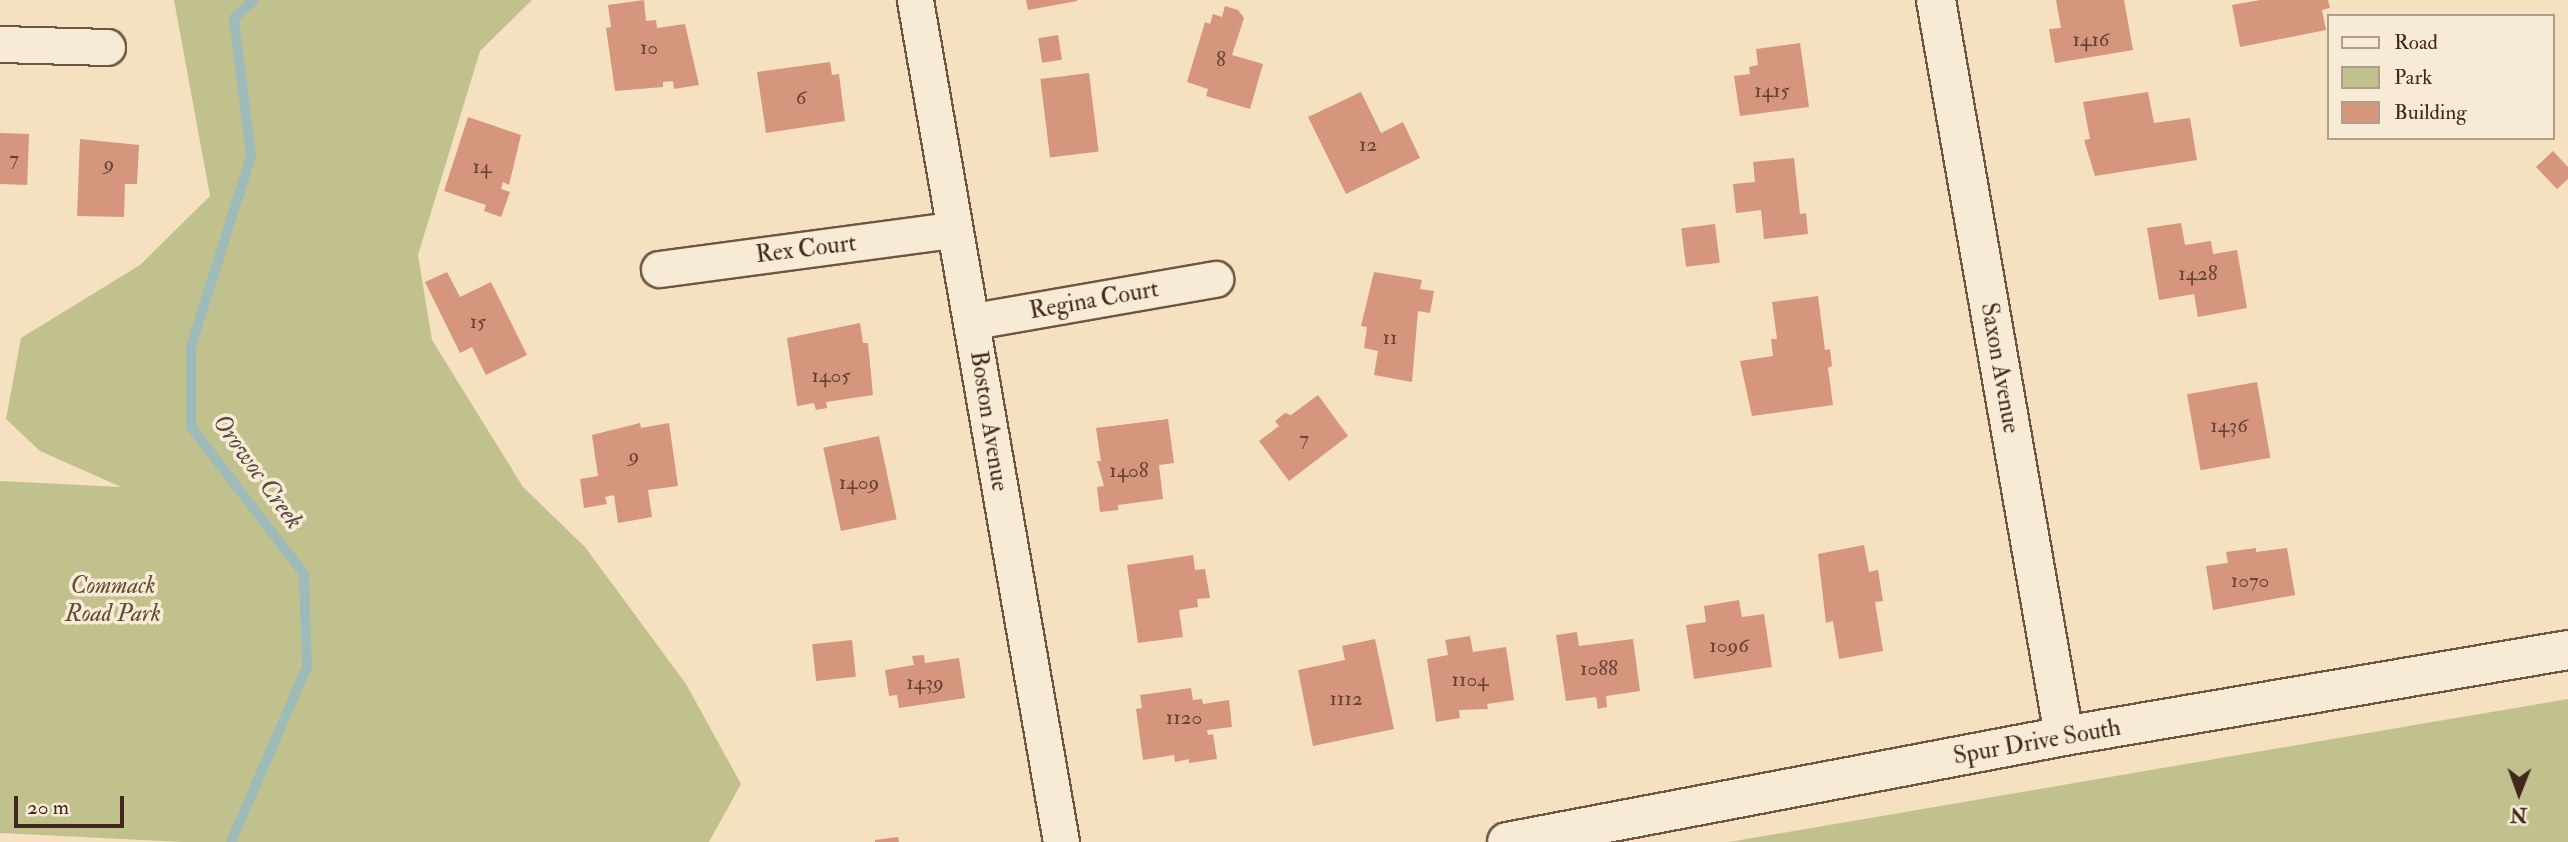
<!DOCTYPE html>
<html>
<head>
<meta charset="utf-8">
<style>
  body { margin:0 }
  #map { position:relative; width:2568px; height:842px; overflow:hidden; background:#f5e0bf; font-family:"IM FELL Double Pica",serif }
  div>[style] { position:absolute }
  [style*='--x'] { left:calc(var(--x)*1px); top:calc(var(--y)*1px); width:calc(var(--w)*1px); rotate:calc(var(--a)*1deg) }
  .green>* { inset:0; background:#c1c18e }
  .stream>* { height:10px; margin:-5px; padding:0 5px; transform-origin:5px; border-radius:5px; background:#9ebbba }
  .building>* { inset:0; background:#d6967e; transform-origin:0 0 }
  .roads { filter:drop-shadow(2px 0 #705545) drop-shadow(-2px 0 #705545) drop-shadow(0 2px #705545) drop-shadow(0 -2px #705545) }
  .street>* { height:35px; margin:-17.5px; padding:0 17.5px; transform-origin:17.5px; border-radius:17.5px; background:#f8ebd5 }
  .secondary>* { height:38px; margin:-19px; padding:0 19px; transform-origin:19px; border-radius:19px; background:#f8ebd5 }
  span { translate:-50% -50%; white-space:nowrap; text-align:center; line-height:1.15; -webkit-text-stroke:7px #f8ebd5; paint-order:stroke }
  .number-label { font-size:21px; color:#684334 }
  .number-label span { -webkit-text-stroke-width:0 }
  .street-label { font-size:24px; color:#43271c }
  .park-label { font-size:24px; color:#624e38; font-style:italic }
  .water-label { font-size:26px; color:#5a4c44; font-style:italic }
  .legend { position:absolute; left:2327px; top:14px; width:228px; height:126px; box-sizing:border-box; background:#f8ebd5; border:2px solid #b09d8b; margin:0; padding:9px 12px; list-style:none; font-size:21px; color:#43271c }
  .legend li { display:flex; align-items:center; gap:14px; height:35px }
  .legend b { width:35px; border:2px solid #b09d8b }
  .north { position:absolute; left:2484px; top:758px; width:70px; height:70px; -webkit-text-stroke:5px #f8ebd5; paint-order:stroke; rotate:181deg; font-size:19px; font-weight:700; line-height:28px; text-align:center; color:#43271c }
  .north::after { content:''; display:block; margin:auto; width:24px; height:32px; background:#43271c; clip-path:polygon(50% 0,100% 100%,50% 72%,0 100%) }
  .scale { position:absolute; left:14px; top:796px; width:110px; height:32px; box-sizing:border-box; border:4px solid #43271c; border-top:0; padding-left:9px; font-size:21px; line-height:24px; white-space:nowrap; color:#43271c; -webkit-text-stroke:5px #f8ebd5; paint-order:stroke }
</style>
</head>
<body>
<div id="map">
  <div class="green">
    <div style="clip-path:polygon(174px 0,532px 0,480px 51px,418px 255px,432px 340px,523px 487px,585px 547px,686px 684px,741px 784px,709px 842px,183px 842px,0 833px,0 481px,121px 487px,40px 451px,6px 419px,21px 338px,140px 265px,210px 196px)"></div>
    <div style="clip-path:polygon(2568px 699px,2568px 842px,1729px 842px,2438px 721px)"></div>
  </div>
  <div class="stream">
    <div style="--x:231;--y:842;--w:192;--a:-66.6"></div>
    <div style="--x:307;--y:666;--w:92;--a:-91.9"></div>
    <div style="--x:304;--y:574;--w:185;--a:-127.5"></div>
    <div style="--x:191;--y:427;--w:80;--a:-90"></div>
    <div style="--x:191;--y:347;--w:201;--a:-72.6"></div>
    <div style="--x:251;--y:155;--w:138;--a:-97.1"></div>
    <div style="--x:234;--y:18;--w:27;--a:-42"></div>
  </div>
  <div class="building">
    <div style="clip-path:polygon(644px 0,646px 21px,656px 20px,657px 28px,685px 24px,699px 85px,674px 89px,673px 81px,663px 82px,663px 87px,615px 91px,606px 28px,611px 27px,608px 5px)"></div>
    <div style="clip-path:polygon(1026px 0,1077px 0,1077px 1px,1028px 10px)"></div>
    <div style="clip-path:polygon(2056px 0,2124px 0,2133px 50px,2055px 63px,2049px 29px,2061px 28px)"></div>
    <div style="clip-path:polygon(2260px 0,2328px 0,2330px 8px,2322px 10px,2326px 30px,2240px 47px,2232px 5px)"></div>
    <div style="clip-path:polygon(1225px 6px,1238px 10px,1244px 18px,1232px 55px,1263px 64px,1250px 109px,1206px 96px,1208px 89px,1187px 82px,1205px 22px,1210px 24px,1213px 14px,1222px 17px)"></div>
    <div style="left:1058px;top:35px;width:25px;height:20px;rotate:81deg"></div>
    <div style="clip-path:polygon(1800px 43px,1809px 107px,1740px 116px,1734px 76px,1750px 74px,1749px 67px,1758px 65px,1756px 49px)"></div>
    <div style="clip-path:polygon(830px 62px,832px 75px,839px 74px,845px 121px,766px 133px,757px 72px)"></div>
    <div style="left:1089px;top:73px;width:79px;height:49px;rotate:83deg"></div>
    <div style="clip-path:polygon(1361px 92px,1381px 133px,1403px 122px,1420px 158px,1346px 194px,1308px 117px)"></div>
    <div style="clip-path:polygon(2148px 92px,2154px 123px,2190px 118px,2197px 160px,2095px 176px,2084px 140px,2090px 139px,2083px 102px)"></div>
    <div style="clip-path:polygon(468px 117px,521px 135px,509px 185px,503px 182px,501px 189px,510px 192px,501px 217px,484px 211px,486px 205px,444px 191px)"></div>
    <div style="left:0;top:133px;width:29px;height:51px;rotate:2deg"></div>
    <div style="clip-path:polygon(80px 139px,139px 145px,137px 184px,125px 184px,124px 217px,77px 216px)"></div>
    <div style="clip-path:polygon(2553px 151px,2568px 167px,2568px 179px,2557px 189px,2536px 167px)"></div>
    <div style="clip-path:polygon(1794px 158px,1800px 214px,1806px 213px,1808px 234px,1764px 239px,1761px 210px,1736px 213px,1733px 184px,1755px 182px,1753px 162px)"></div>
    <div style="clip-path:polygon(2181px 223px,2185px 245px,2211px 241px,2213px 254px,2237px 250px,2247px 308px,2198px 317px,2194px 294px,2159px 300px,2147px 228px)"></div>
    <div style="left:1715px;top:224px;width:39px;height:34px;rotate:83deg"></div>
    <div style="clip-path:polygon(447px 272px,460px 297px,491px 282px,527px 355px,486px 375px,472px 347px,460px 353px,425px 282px)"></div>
    <div style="clip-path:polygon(1374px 272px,1422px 280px,1420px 289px,1434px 291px,1430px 313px,1418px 311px,1412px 382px,1374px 375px,1378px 351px,1364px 348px,1367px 327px,1361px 326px)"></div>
    <div style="clip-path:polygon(1818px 296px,1825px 350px,1830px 349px,1832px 366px,1828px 368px,1833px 405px,1752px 416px,1740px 361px,1773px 356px,1771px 339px,1777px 339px,1772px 302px)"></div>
    <div style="clip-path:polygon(860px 323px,863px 343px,868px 343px,873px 395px,826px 402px,827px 408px,816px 410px,814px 403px,797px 406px,787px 338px)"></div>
    <div style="left:2257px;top:382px;width:77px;height:71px;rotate:80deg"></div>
    <div style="clip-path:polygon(1318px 395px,1348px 436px,1289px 481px,1259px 441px,1279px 426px,1275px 421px,1285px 413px,1291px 415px)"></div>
    <div style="clip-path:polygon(1168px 419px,1174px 463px,1159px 465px,1163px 499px,1118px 505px,1118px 510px,1100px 512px,1097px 487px,1104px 486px,1097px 461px,1101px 461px,1096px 428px)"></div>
    <div style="clip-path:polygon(640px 423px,641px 428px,669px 423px,678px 486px,648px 490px,652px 517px,618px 523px,614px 495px,605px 497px,607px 504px,584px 508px,580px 479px,598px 476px,592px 435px)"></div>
    <div style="left:879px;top:436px;width:85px;height:57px;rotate:78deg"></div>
    <div style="clip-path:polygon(1864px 545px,1869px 572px,1878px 570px,1883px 601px,1875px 602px,1883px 651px,1839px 659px,1833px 621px,1826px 623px,1818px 554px)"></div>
    <div style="clip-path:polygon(2256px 548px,2256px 552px,2287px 548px,2295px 595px,2213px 610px,2206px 566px,2228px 563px,2226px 552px)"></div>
    <div style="clip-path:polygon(1193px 555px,1195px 570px,1205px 569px,1210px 598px,1197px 599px,1198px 607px,1179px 610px,1183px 637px,1138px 643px,1127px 565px)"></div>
    <div style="clip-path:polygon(1739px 600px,1742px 617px,1764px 614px,1772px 667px,1694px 679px,1686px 625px,1706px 622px,1704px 606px)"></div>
    <div style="clip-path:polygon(1577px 632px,1579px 646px,1633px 639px,1640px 691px,1606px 696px,1607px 707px,1598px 709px,1596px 697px,1566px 701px,1556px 635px)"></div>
    <div style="clip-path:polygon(1470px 636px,1473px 652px,1506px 647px,1514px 700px,1487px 704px,1488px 709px,1459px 710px,1460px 718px,1436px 722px,1427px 659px,1448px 655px,1445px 640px)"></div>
    <div style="clip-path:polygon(1375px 639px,1394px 729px,1313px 746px,1298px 670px,1345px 660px,1342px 646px)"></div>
    <div style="left:852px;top:640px;width:37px;height:40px;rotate:84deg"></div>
    <div style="clip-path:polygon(924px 655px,925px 663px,959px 658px,965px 698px,899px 708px,897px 695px,889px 696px,885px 670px,914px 665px,912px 656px)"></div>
    <div style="clip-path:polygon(1191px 688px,1193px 700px,1202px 699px,1203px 704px,1229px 700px,1232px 727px,1207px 730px,1208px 735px,1213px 734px,1217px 759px,1189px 763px,1189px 759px,1175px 762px,1174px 755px,1143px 760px,1136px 709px,1142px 708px,1140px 695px)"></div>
    <div style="clip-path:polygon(898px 837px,899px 842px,875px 842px,875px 840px)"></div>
  </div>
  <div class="roads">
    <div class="street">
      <div style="--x:915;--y:0;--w:855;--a:80.16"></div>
      <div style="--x:0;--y:44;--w:107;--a:1.6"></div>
      <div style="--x:659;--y:269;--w:297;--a:-7.6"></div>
      <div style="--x:974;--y:321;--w:245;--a:-9.9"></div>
    </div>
    <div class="secondary">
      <div style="--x:1936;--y:0;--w:747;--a:80.13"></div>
      <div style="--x:1507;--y:842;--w:567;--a:-10.77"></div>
      <div style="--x:2064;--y:736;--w:511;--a:-9.68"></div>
    </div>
  </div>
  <div class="number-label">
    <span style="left:2091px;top:40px">1416</span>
    <span style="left:649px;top:48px">10</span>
    <span style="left:1221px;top:60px">8</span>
    <span style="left:1772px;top:91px">1415</span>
    <span style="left:801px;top:98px">6</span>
    <span style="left:1368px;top:145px">12</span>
    <span style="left:14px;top:159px">7</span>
    <span style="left:109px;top:164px">9</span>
    <span style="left:482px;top:167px">14</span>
    <span style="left:2198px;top:274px">1428</span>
    <span style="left:478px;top:322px">15</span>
    <span style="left:1390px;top:338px">11</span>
    <span style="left:831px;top:376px">1405</span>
    <span style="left:2229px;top:426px">1436</span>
    <span style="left:1304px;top:439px">7</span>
    <span style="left:634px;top:456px">9</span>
    <span style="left:1129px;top:471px">1408</span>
    <span style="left:859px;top:483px">1409</span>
    <span style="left:2250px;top:581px">1070</span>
    <span style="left:1729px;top:646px">1096</span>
    <span style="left:1599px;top:669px">1088</span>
    <span style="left:1470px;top:680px">1104</span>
    <span style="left:925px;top:683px">1439</span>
    <span style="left:1346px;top:699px">1112</span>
    <span style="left:1184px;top:718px">1120</span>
  </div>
  <div class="street-label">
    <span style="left:806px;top:249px;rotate:-7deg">Rex Court</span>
    <span style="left:1094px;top:300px;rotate:-10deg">Regina Court</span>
    <span style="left:2000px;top:368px;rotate:80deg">Saxon Avenue</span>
    <span style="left:989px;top:421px;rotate:81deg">Boston Avenue</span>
    <span style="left:2037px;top:742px;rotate:-10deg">Spur Drive South</span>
  </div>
  <div class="park-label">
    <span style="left:113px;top:600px">Commack<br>Road Park</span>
  </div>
  <div class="water-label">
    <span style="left:257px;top:472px;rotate:54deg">Orowoc Creek</span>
  </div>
  <ul class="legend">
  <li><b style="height:9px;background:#f8ebd5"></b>Road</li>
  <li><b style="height:19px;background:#c1c18e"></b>Park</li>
  <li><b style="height:19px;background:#d6967e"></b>Building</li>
  </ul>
  <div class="north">N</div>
  <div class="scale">20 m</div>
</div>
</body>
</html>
